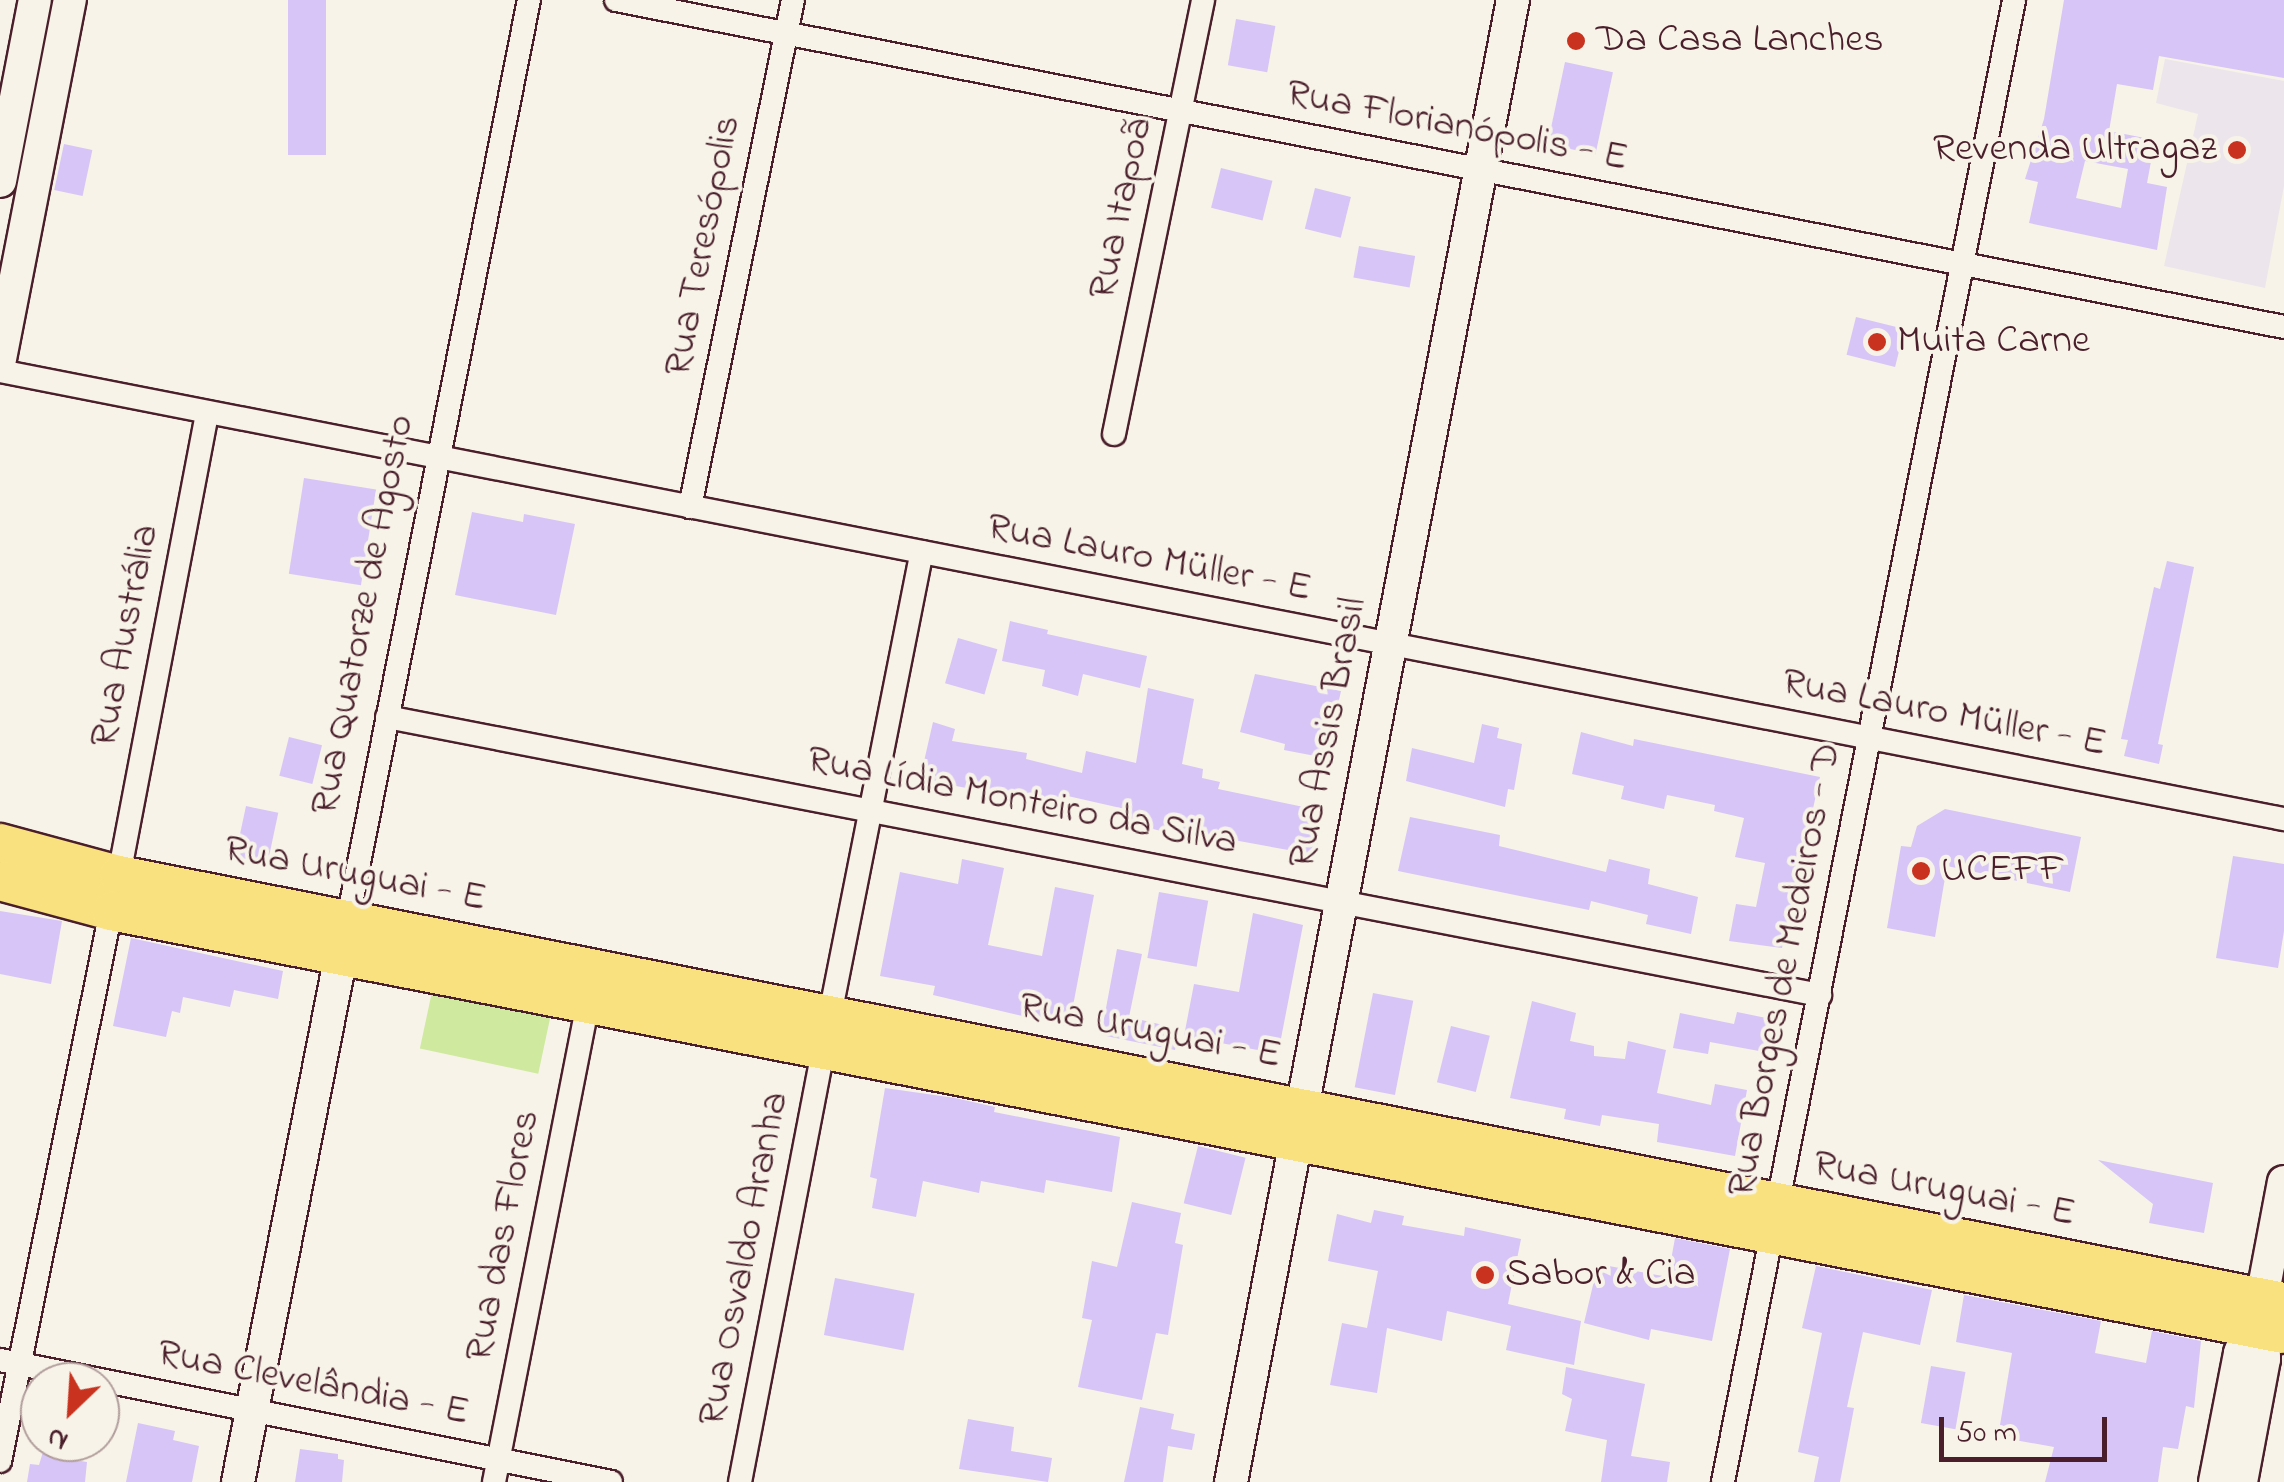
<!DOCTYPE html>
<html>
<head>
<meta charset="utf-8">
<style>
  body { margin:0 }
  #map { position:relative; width:2284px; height:1482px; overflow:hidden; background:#f7f3e8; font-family:"Indie Flower",sans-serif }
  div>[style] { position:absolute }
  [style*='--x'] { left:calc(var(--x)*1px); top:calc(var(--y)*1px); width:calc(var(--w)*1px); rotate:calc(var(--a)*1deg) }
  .built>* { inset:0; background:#ede5ec }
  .green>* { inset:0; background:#cfe99f; transform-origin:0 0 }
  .building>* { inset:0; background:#d6c5f6; transform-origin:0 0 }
  .roads { filter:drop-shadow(2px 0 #4a1f2b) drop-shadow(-2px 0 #4a1f2b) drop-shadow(0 2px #4a1f2b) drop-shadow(0 -2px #4a1f2b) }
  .street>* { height:22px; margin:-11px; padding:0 11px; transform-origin:11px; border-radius:11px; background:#f7f3e8 }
  .secondary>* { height:32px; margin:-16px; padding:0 16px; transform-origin:16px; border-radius:16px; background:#f7f3e8 }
  .primary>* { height:38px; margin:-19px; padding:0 19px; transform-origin:19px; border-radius:19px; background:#fae180 }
  .dots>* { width:28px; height:28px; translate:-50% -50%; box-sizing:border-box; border:5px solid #f7f3e8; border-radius:50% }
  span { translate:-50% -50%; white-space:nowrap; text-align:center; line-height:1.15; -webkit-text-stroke:8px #f7f3e8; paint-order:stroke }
  .poi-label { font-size:40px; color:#4a1f2b }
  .left { translate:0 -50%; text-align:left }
  .right { translate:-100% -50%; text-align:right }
  .street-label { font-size:40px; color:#4a1f2b }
  .north { position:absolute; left:20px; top:1362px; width:100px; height:100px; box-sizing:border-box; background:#f7f3e8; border:2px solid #b29e9c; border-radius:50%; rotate:205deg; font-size:28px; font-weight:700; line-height:40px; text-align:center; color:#4a1f2b }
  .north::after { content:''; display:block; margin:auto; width:35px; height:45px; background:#c8321e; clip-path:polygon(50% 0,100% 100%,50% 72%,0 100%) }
  .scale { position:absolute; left:1939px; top:1417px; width:168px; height:45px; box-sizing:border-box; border:5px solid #4a1f2b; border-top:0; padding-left:12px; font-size:30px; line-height:35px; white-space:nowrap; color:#4a1f2b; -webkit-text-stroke:8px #f7f3e8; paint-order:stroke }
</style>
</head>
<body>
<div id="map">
  <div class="built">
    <div style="clip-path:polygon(2165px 59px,2284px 81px,2284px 186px,2265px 288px,2164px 266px,2198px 114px,2156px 103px)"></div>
  </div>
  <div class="green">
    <div style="left:433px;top:987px;width:121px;height:63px;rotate:12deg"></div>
  </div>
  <div class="building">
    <div style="left:288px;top:0;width:38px;height:155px"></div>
    <div style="clip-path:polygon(evenodd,2064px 0,2284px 0,2284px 78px,2159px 56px,2153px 90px,2117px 84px,2109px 131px,2155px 140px,2147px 183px,2167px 187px,2157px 250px,2029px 223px,2038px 182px,2025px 179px,2044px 119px,2064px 0,2085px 161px,2128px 169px,2121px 208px,2076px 198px,2085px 161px)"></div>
    <div style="left:1236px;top:19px;width:40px;height:47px;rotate:10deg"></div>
    <div style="left:1565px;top:62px;width:49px;height:84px;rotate:12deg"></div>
    <div style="left:64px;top:144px;width:29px;height:47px;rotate:12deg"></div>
    <div style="left:1221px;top:168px;width:53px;height:41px;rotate:14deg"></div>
    <div style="left:1315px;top:188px;width:37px;height:42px;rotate:14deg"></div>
    <div style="left:1359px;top:246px;width:57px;height:32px;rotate:10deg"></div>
    <div style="left:1856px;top:317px;width:50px;height:39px;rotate:14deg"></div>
    <div style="left:304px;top:478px;width:73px;height:97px;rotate:9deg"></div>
    <div style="clip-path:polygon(472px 512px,523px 522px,524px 514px,575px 524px,556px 615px,455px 595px)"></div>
    <div style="clip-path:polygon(2167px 561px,2194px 567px,2158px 744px,2163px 745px,2159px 764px,2124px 756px,2128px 740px,2121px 739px,2154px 587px,2160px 589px)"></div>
    <div style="clip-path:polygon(1010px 621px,1048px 630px,1047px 634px,1147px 656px,1140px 688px,1083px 674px,1078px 696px,1042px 686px,1045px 670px,1002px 661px)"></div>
    <div style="left:958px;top:638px;width:41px;height:47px;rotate:16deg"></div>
    <div style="clip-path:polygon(1255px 674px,1341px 691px,1326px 758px,1284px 750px,1285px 744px,1240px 732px)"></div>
    <div style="clip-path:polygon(1148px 688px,1194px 699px,1182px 764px,1203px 769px,1202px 778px,1220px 782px,1218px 789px,1323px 811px,1316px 855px,1162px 827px,1161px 831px,1122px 821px,1125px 809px,1059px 794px,1057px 803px,1019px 792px,1018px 798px,920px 779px,933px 722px,955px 729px,952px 741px,1027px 753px,1026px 759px,1082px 773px,1086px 751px,1136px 763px)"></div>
    <div style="clip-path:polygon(1482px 724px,1499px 728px,1497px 738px,1522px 744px,1514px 790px,1508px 789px,1505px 807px,1406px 781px,1412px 748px,1474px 763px)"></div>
    <div style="clip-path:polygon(1581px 732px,1633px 746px,1634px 739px,1820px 777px,1782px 948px,1729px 941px,1736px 904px,1756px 907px,1765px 863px,1735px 857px,1744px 818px,1714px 811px,1715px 805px,1667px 795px,1664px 809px,1621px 799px,1624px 786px,1572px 774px)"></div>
    <div style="left:289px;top:737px;width:34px;height:40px;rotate:14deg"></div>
    <div style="left:246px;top:806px;width:33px;height:52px;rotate:12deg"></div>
    <div style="clip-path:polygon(1945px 809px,2081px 837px,2070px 892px,1947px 866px,1935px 937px,1887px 928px,1901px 846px,1911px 847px,1917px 826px)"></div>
    <div style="clip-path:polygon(1410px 817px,1500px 835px,1499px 846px,1606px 872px,1609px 859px,1650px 869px,1648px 884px,1698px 897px,1691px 934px,1646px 924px,1648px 915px,1591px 901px,1589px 910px,1398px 871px)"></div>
    <div style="clip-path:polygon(2233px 856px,2284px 864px,2284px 931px,2278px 968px,2216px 958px)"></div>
    <div style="clip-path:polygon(962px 859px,1004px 868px,988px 945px,1042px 956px,1055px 887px,1094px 895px,1069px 1027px,933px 995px,935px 986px,880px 976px,900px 872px,958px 884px)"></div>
    <div style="left:1159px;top:892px;width:50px;height:67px;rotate:10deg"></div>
    <div style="clip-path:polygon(0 911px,62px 921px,51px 984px,0 974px)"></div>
    <div style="clip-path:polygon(1253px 913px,1303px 925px,1278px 1054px,1184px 1036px,1194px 984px,1239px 992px)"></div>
    <div style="clip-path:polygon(131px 938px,283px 971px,278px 999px,234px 990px,230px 1007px,183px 997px,180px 1013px,172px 1011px,166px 1037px,113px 1026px)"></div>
    <div style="clip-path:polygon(1117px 949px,1142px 954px,1129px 1017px,1180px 1029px,1175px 1050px,1101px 1035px)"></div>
    <div style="left:1373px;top:993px;width:41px;height:96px;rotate:11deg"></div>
    <div style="clip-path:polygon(1532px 1001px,1576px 1013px,1570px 1041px,1594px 1046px,1594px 1056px,1625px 1059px,1628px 1041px,1666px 1050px,1657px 1093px,1711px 1105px,1715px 1084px,1747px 1090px,1735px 1156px,1657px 1142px,1659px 1124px,1602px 1115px,1600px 1126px,1564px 1119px,1566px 1109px,1510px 1098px)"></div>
    <div style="clip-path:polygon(1737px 1012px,1776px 1020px,1770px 1053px,1710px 1042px,1708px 1054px,1673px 1048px,1680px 1013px,1734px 1024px)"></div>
    <div style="left:1451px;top:1026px;width:40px;height:58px;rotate:14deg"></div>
    <div style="clip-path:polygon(885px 1088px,955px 1098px,995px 1107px,994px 1112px,1120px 1137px,1112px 1192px,1046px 1180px,1044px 1193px,981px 1181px,979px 1193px,923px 1181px,916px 1217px,872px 1208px,877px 1179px,870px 1177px)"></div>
    <div style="left:1198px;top:1146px;width:49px;height:59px;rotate:14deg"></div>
    <div style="clip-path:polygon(2098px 1160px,2213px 1183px,2204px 1233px,2149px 1223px,2153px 1204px)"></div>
    <div style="clip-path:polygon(1132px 1202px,1181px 1213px,1175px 1243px,1183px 1245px,1168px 1335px,1156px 1333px,1142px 1400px,1078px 1387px,1092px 1320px,1082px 1318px,1092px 1261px,1117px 1267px)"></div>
    <div style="clip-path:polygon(1374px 1210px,1404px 1216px,1402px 1225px,1464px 1236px,1465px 1227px,1521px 1239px,1508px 1304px,1581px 1321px,1574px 1365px,1506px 1350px,1511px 1326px,1447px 1311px,1442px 1341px,1387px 1328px,1377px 1393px,1330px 1385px,1342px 1323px,1367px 1328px,1378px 1271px,1328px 1261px,1337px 1214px,1371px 1223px)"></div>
    <div style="clip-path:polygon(1675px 1238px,1730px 1249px,1712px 1341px,1651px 1329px,1649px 1340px,1584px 1323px,1598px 1264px,1668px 1277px)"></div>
    <div style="clip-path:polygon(1816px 1266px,1932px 1290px,1920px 1345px,1863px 1332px,1847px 1407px,1854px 1408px,1840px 1482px,1814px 1482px,1819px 1457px,1798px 1452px,1822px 1333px,1802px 1328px)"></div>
    <div style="left:835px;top:1278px;width:81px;height:58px;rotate:11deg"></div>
    <div style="clip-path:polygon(1964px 1295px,2101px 1321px,2095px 1353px,2146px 1363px,2152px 1331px,2201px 1341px,2194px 1408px,2186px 1406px,2178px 1449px,2163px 1447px,2158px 1482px,2045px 1482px,2054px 1447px,1998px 1437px,2012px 1353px,1956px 1342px)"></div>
    <div style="left:1931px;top:1366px;width:35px;height:58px;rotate:10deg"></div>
    <div style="clip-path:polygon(1566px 1367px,1645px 1384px,1631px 1456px,1670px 1462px,1667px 1482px,1601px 1482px,1607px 1440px,1565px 1431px,1572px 1399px,1562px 1394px)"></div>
    <div style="clip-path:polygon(1140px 1407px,1174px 1414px,1171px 1429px,1195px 1434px,1192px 1450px,1168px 1446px,1163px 1482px,1124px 1482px)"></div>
    <div style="clip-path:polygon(968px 1419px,1014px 1427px,1011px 1451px,1052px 1458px,1048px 1482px,959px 1469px)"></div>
    <div style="clip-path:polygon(138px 1423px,175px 1431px,173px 1440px,199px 1446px,192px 1482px,126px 1482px)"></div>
    <div style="clip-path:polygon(46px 1442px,77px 1442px,74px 1460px,87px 1462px,85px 1482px,27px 1482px,30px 1464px,39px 1465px)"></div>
    <div style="clip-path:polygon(300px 1449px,338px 1454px,338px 1459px,344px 1460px,342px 1482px,295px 1482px)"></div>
  </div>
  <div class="roads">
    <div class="street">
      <div style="--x:616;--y:0;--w:1700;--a:11.09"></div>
      <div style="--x:0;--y:371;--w:2328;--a:11.1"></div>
      <div style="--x:1114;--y:434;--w:443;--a:-78.4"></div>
      <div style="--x:690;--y:507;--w:517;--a:-78.52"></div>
      <div style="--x:387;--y:717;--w:1460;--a:10.98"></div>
      <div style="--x:119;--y:875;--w:471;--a:-79.2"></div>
      <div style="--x:346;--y:929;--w:947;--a:-78.86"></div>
      <div style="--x:830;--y:1015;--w:472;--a:-78.8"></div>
      <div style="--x:0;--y:1360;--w:623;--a:11.29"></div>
      <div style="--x:0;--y:1461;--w:561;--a:-78.59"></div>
      <div style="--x:494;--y:1482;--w:487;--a:-78.9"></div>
      <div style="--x:740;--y:1482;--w:440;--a:-79.1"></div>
      <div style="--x:1723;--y:1482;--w:1510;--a:-78.89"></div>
    </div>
    <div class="secondary">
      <div style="--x:0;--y:181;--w:184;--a:-79.1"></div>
      <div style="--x:0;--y:359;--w:366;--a:-79"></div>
      <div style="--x:238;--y:1482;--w:537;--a:-78.94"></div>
      <div style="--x:1231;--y:1482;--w:1509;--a:-79.23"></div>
      <div style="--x:2215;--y:1482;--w:131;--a:-79"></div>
      <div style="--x:2240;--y:1353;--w:59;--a:-68.2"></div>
      <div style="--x:2262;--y:1298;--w:118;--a:-79.3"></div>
      <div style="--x:2241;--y:1482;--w:125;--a:-79.4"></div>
      <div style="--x:2264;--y:1359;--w:47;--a:-91.2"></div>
    </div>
    <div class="primary">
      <div style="--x:0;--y:843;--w:123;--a:15.1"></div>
      <div style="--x:119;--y:875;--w:2207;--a:11.16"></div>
      <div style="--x:0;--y:881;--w:115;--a:15.1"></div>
      <div style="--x:111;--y:911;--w:2214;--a:11.02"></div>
    </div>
  </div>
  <div class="dots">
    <div style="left:1576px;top:41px;background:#c8321e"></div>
    <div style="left:2237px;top:150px;background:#c8321e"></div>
    <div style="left:1877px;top:342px;background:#c8321e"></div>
    <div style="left:1921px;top:871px;background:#c8321e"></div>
    <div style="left:1485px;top:1275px;background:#c8321e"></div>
  </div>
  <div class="poi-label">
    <span class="left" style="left:1596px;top:41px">Da Casa Lanches</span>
    <span class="right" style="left:2217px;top:150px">Revenda Ultragaz</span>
    <span class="left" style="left:1897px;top:342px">Muita Carne</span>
    <span class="left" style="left:1941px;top:871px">UCEFF</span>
    <span class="left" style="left:1505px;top:1275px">Sabor &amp; Cia</span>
  </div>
  <div class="street-label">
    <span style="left:1457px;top:127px;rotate:11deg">Rua Florianópolis - E</span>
    <span style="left:1122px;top:209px;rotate:-78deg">Rua Itapoã</span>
    <span style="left:704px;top:246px;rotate:-79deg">Rua Teresópolis</span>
    <span style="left:1149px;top:559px;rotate:11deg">Rua Lauro Müller - E</span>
    <span style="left:364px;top:615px;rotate:-79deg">Rua Quatorze de Agosto</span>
    <span style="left:126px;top:636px;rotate:-79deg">Rua Austrália</span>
    <span style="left:1944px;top:714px;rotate:11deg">Rua Lauro Müller - E</span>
    <span style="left:1329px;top:733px;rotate:-79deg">Rua Assis Brasil</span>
    <span style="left:1022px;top:802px;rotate:11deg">Rua Lídia Monteiro da Silva</span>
    <span style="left:355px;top:875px;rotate:11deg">Rua Uruguai - E</span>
    <span style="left:1786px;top:970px;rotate:-79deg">Rua Borges de Medeiros - D</span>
    <span style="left:1150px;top:1032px;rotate:11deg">Rua Uruguai - E</span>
    <span style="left:1944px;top:1190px;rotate:11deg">Rua Uruguai - E</span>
    <span style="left:504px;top:1236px;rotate:-79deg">Rua das Flores</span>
    <span style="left:745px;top:1259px;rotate:-79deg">Rua Osvaldo Aranha</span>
    <span style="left:313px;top:1384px;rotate:11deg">Rua Clevelândia - E</span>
  </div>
  <div class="north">N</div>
  <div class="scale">50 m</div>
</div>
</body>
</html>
